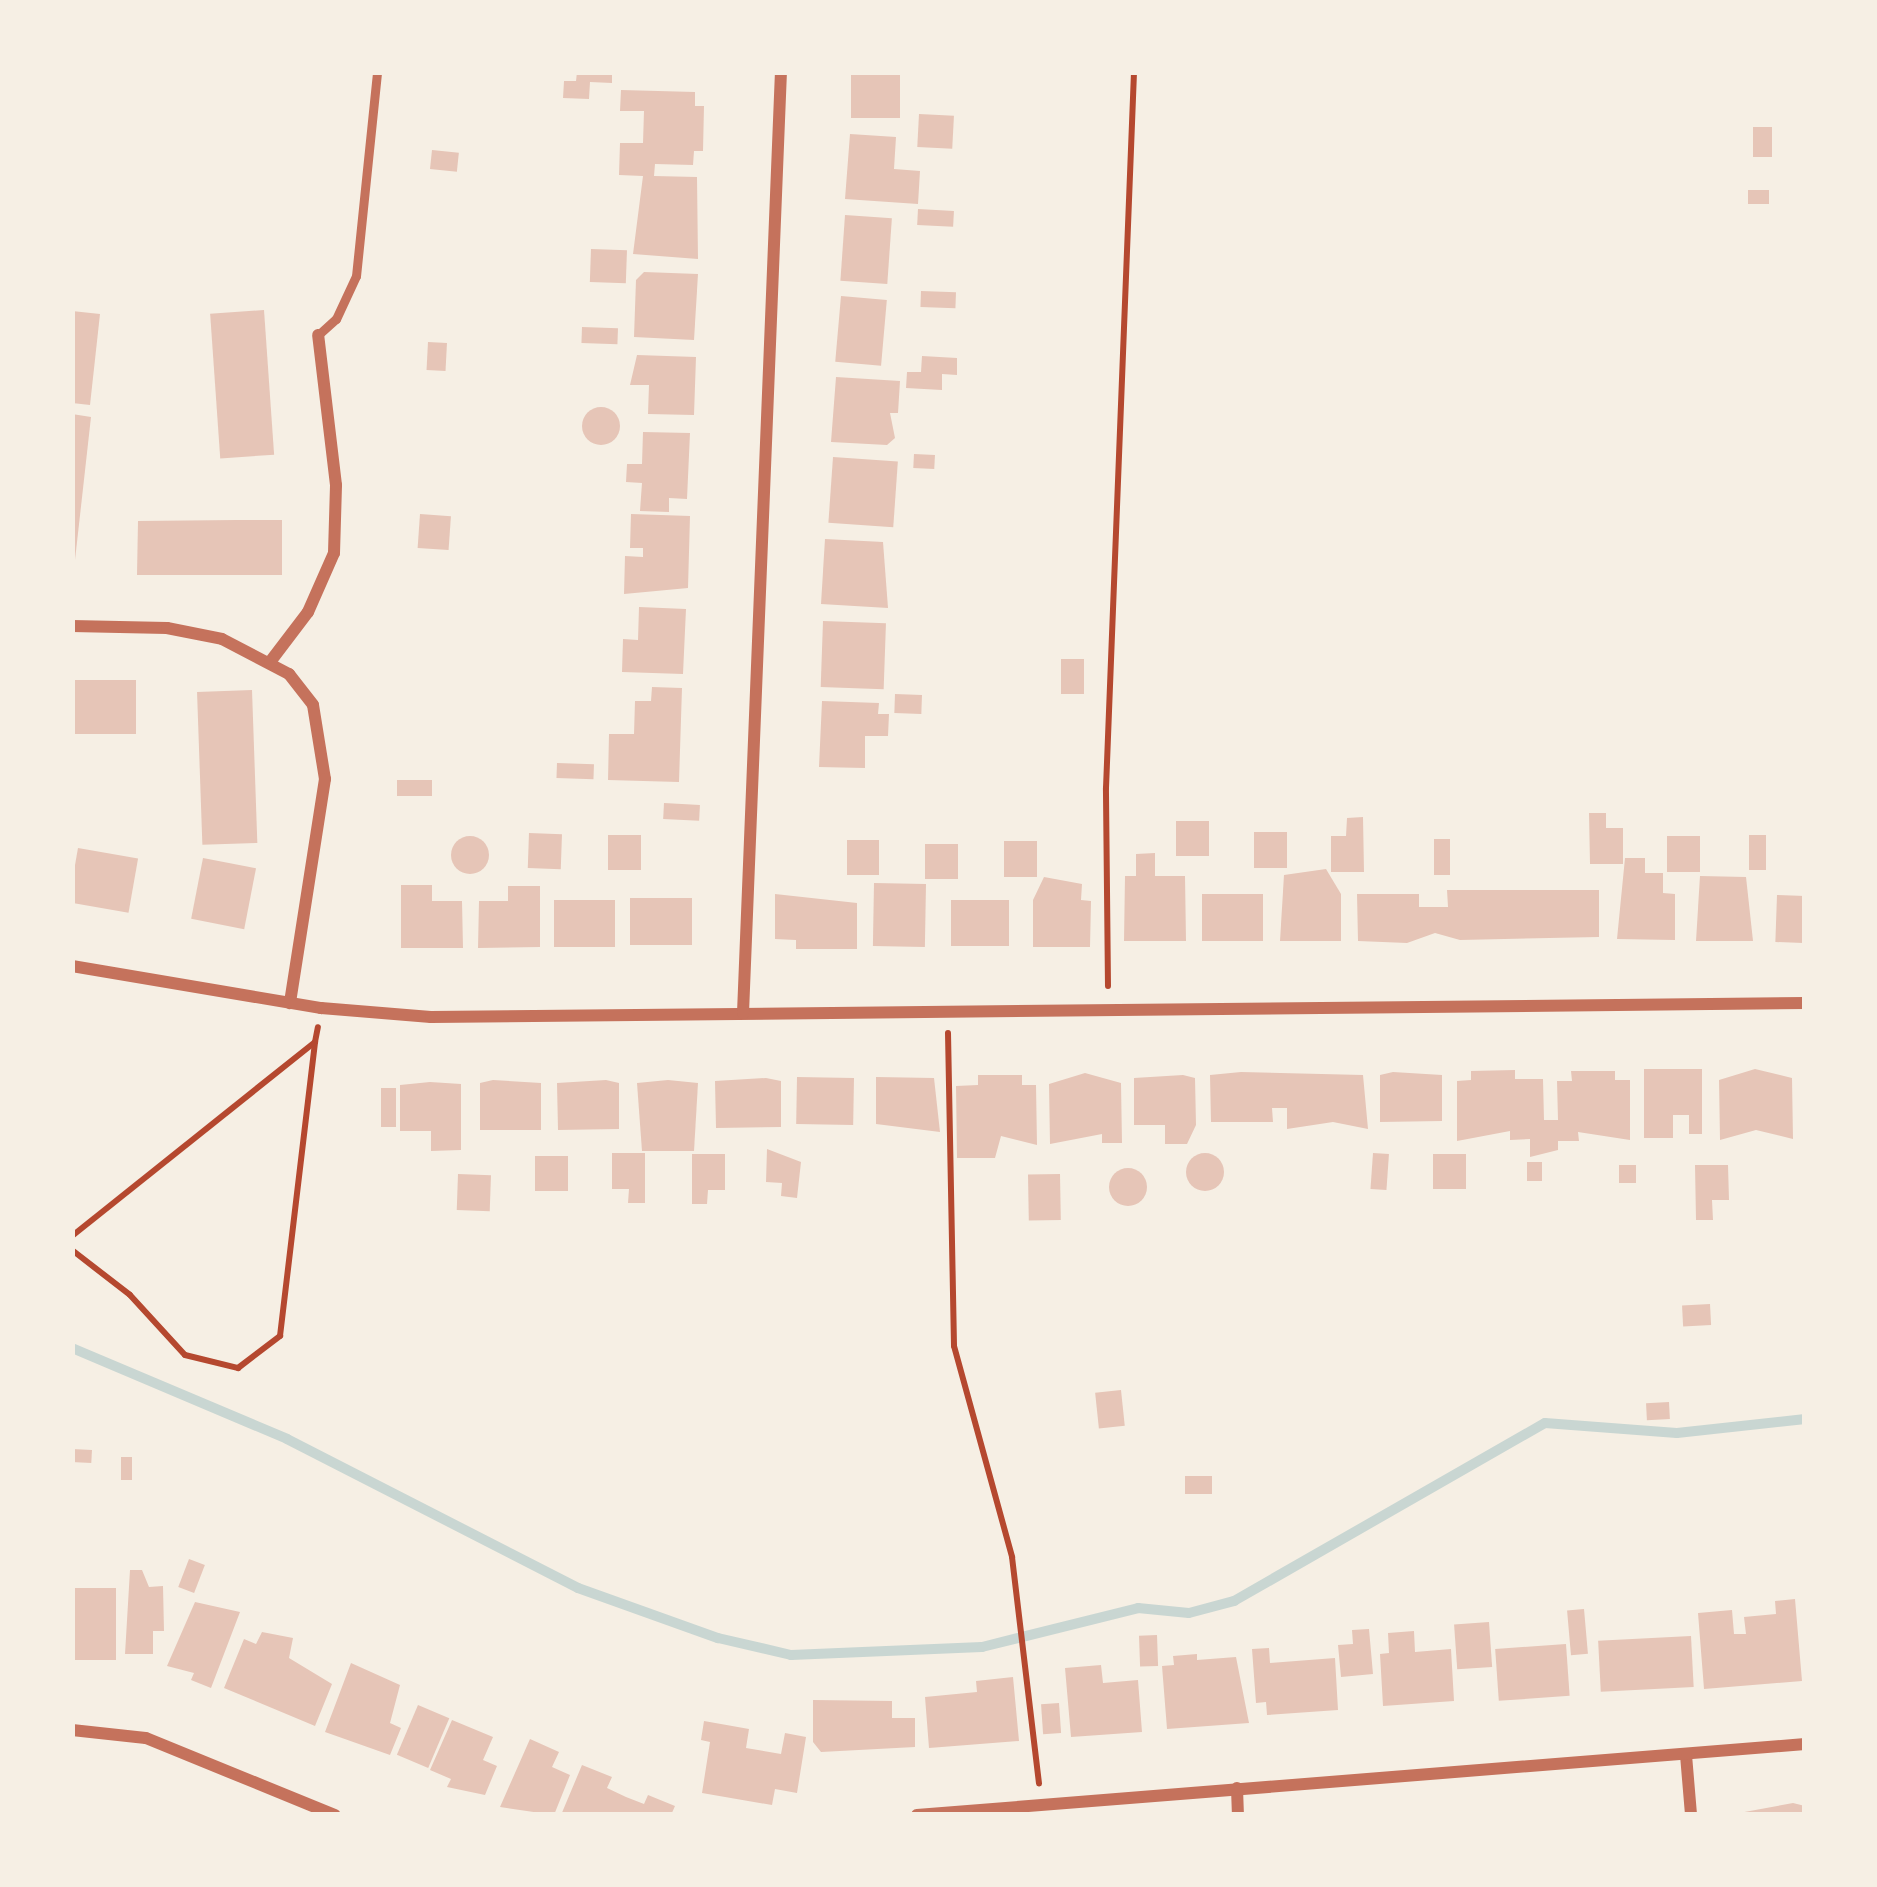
<!DOCTYPE html>
<html>
<head>
<meta charset="utf-8">
<style>
  body { margin:0 }
  #map { position:relative; width:1877px; height:1887px; overflow:hidden; background:#f6efe4; font-family:Arial,sans-serif }
  div>[style] { position:absolute }
  [style*='--x'] { left:calc(var(--x)*1px); top:calc(var(--y)*1px); width:calc(var(--w)*1px); rotate:calc(var(--a)*1deg) }
  .stream>* { height:10px; margin:-5px; padding:0 5px; transform-origin:5px; border-radius:5px; background:#c9d6d2 }
  .building>* { inset:0; background:#e6c5b7; transform-origin:0 0 }
  .round { border-radius:50% }
  .path>* { height:6px; margin:-3px; padding:0 3px; transform-origin:3px; border-radius:3px; background:#b5482f }
  .service>* { height:9px; margin:-4.5px; padding:0 4.5px; transform-origin:4.5px; border-radius:4.5px; background:#c5725c }
  .minor>* { height:12px; margin:-6px; padding:0 6px; transform-origin:6px; border-radius:6px; background:#c5725c }
  span { translate:-50% -50%; white-space:nowrap; text-align:center; line-height:1.15; -webkit-text-stroke:12px #f6efe4; paint-order:stroke }
  .frame { position:absolute; inset:0; border:75px solid #f6efe4; pointer-events:none }
</style>
</head>
<body>
<div id="map">
  <div class="stream">
    <div style="--x:72;--y:1348;--w:233;--a:22.9"></div>
    <div style="--x:287;--y:1439;--w:327;--a:27.1"></div>
    <div style="--x:578;--y:1588;--w:149;--a:19.7"></div>
    <div style="--x:718;--y:1638;--w:75;--a:13.1"></div>
    <div style="--x:791;--y:1655;--w:191;--a:-2.4"></div>
    <div style="--x:982;--y:1647;--w:161;--a:-14"></div>
    <div style="--x:1138;--y:1608;--w:51;--a:5.6"></div>
    <div style="--x:1189;--y:1613;--w:47;--a:-14.9"></div>
    <div style="--x:1234;--y:1601;--w:358;--a:-29.8"></div>
    <div style="--x:1545;--y:1423;--w:132;--a:4.3"></div>
    <div style="--x:1677;--y:1433;--w:129;--a:-6.2"></div>
  </div>
  <div class="building">
    <div style="clip-path:polygon(577px 72px,612px 72px,612px 83px,590px 82px,589px 99px,563px 98px,564px 81px,576px 81px)"></div>
    <div style="left:851px;top:72px;width:49px;height:46px"></div>
    <div style="clip-path:polygon(621px 90px,695px 92px,695px 106px,704px 106px,703px 151px,694px 151px,693px 165px,655px 164px,654px 176px,697px 177px,698px 259px,633px 254px,643px 176px,619px 175px,620px 143px,643px 143px,644px 111px,620px 111px)"></div>
    <div style="left:919px;top:114px;width:35px;height:33px;rotate:3deg"></div>
    <div style="left:1753px;top:127px;width:19px;height:30px"></div>
    <div style="clip-path:polygon(850px 134px,896px 137px,894px 169px,920px 171px,918px 204px,845px 199px)"></div>
    <div style="left:432px;top:150px;width:27px;height:19px;rotate:6deg"></div>
    <div style="left:1748px;top:190px;width:21px;height:14px"></div>
    <div style="left:918px;top:209px;width:36px;height:16px;rotate:3deg"></div>
    <div style="left:845px;top:215px;width:47px;height:66px;rotate:4deg"></div>
    <div style="left:591px;top:249px;width:36px;height:33px;rotate:2deg"></div>
    <div style="clip-path:polygon(644px 272px,698px 274px,694px 340px,634px 337px,636px 280px)"></div>
    <div style="left:921px;top:291px;width:35px;height:16px;rotate:2deg"></div>
    <div style="left:841px;top:296px;width:46px;height:66px;rotate:5deg"></div>
    <div style="left:264px;top:310px;width:145px;height:54px;rotate:86deg"></div>
    <div style="clip-path:polygon(72px 311px,100px 314px,90px 405px,72px 403px)"></div>
    <div style="left:582px;top:327px;width:36px;height:16px;rotate:2deg"></div>
    <div style="left:428px;top:342px;width:19px;height:28px;rotate:3deg"></div>
    <div style="clip-path:polygon(637px 355px,696px 357px,694px 415px,648px 414px,649px 385px,630px 385px)"></div>
    <div style="clip-path:polygon(922px 356px,957px 358px,957px 375px,942px 374px,942px 390px,906px 388px,907px 372px,921px 372px)"></div>
    <div style="clip-path:polygon(836px 377px,900px 381px,898px 413px,890px 413px,895px 438px,887px 445px,831px 442px)"></div>
    <div class="round" style="left:582px;top:407px;width:38px;height:38px"></div>
    <div style="clip-path:polygon(72px 414px,91px 417px,75px 560px,72px 559px)"></div>
    <div style="clip-path:polygon(643px 432px,690px 433px,687px 499px,669px 498px,669px 512px,640px 511px,642px 483px,626px 482px,627px 464px,642px 464px)"></div>
    <div style="left:914px;top:454px;width:21px;height:14px;rotate:3deg"></div>
    <div style="left:833px;top:457px;width:65px;height:66px;rotate:4deg"></div>
    <div style="left:420px;top:514px;width:31px;height:34px;rotate:4deg"></div>
    <div style="clip-path:polygon(631px 514px,690px 516px,688px 588px,624px 594px,625px 556px,643px 557px,643px 548px,630px 548px)"></div>
    <div style="clip-path:polygon(236px 520px,282px 520px,282px 575px,137px 575px,138px 521px)"></div>
    <div style="clip-path:polygon(825px 539px,883px 542px,888px 608px,821px 604px)"></div>
    <div style="clip-path:polygon(639px 607px,686px 609px,683px 674px,622px 672px,623px 639px,638px 640px)"></div>
    <div style="left:823px;top:621px;width:63px;height:66px;rotate:2deg"></div>
    <div style="left:1061px;top:659px;width:23px;height:35px"></div>
    <div style="left:72px;top:680px;width:64px;height:54px"></div>
    <div style="clip-path:polygon(652px 687px,682px 688px,679px 782px,608px 780px,609px 734px,634px 734px,635px 701px,651px 701px)"></div>
    <div style="left:252px;top:690px;width:153px;height:55px;rotate:88deg"></div>
    <div style="left:895px;top:694px;width:27px;height:19px;rotate:2deg"></div>
    <div style="clip-path:polygon(822px 701px,879px 703px,878px 714px,889px 714px,888px 736px,865px 736px,865px 768px,819px 767px)"></div>
    <div style="left:557px;top:763px;width:37px;height:15px;rotate:2deg"></div>
    <div style="left:397px;top:780px;width:35px;height:16px"></div>
    <div style="left:664px;top:803px;width:36px;height:16px;rotate:3deg"></div>
    <div style="clip-path:polygon(1589px 813px,1606px 813px,1606px 828px,1623px 828px,1623px 864px,1590px 864px)"></div>
    <div style="clip-path:polygon(1363px 817px,1364px 872px,1331px 872px,1331px 836px,1346px 836px,1347px 818px)"></div>
    <div style="left:1176px;top:821px;width:33px;height:35px"></div>
    <div style="left:1254px;top:832px;width:33px;height:36px"></div>
    <div style="left:529px;top:833px;width:33px;height:35px;rotate:2deg"></div>
    <div style="left:608px;top:835px;width:33px;height:35px"></div>
    <div style="left:1749px;top:835px;width:17px;height:35px"></div>
    <div class="round" style="left:451px;top:836px;width:38px;height:38px"></div>
    <div style="left:1667px;top:836px;width:33px;height:36px"></div>
    <div style="left:1434px;top:839px;width:16px;height:36px"></div>
    <div style="left:847px;top:840px;width:32px;height:35px"></div>
    <div style="left:1004px;top:841px;width:33px;height:36px"></div>
    <div style="left:925px;top:844px;width:33px;height:35px"></div>
    <div style="left:78px;top:848px;width:61px;height:55px;rotate:10deg"></div>
    <div style="clip-path:polygon(1155px 853px,1155px 876px,1185px 876px,1186px 941px,1124px 941px,1125px 876px,1136px 876px,1136px 854px)"></div>
    <div style="left:203px;top:858px;width:54px;height:62px;rotate:11deg"></div>
    <div style="clip-path:polygon(1625px 858px,1645px 858px,1645px 873px,1663px 873px,1663px 893px,1675px 894px,1675px 940px,1617px 939px)"></div>
    <div style="clip-path:polygon(1326px 869px,1341px 894px,1341px 941px,1280px 941px,1284px 875px)"></div>
    <div style="clip-path:polygon(1700px 876px,1746px 877px,1753px 941px,1696px 941px)"></div>
    <div style="clip-path:polygon(1044px 877px,1082px 884px,1081px 900px,1091px 901px,1090px 947px,1033px 947px,1033px 900px)"></div>
    <div style="left:874px;top:883px;width:52px;height:63px;rotate:1deg"></div>
    <div style="clip-path:polygon(401px 885px,432px 885px,432px 901px,462px 901px,463px 948px,401px 948px)"></div>
    <div style="clip-path:polygon(508px 886px,540px 886px,540px 947px,478px 948px,479px 901px,508px 901px)"></div>
    <div style="clip-path:polygon(1447px 890px,1599px 890px,1599px 937px,1460px 940px,1435px 933px,1407px 943px,1358px 941px,1357px 894px,1419px 894px,1419px 907px,1448px 907px)"></div>
    <div style="clip-path:polygon(775px 894px,857px 903px,857px 949px,796px 949px,796px 940px,775px 939px)"></div>
    <div style="left:1202px;top:894px;width:61px;height:47px"></div>
    <div style="left:1777px;top:895px;width:28px;height:47px;rotate:2deg"></div>
    <div style="left:630px;top:898px;width:62px;height:47px"></div>
    <div style="left:554px;top:900px;width:61px;height:47px"></div>
    <div style="left:951px;top:900px;width:58px;height:46px"></div>
    <div style="clip-path:polygon(1644px 1069px,1702px 1069px,1702px 1134px,1689px 1134px,1689px 1115px,1673px 1115px,1673px 1138px,1644px 1138px)"></div>
    <div style="clip-path:polygon(1755px 1069px,1792px 1078px,1793px 1139px,1756px 1130px,1720px 1140px,1719px 1080px)"></div>
    <div style="clip-path:polygon(1515px 1070px,1515px 1079px,1543px 1079px,1544px 1120px,1558px 1120px,1557px 1081px,1572px 1081px,1571px 1071px,1615px 1071px,1615px 1080px,1630px 1080px,1630px 1140px,1578px 1132px,1579px 1141px,1558px 1141px,1558px 1150px,1530px 1157px,1530px 1139px,1510px 1140px,1510px 1131px,1457px 1141px,1457px 1081px,1471px 1080px,1471px 1071px)"></div>
    <div style="clip-path:polygon(1241px 1072px,1363px 1075px,1368px 1129px,1333px 1122px,1287px 1129px,1287px 1108px,1272px 1108px,1273px 1122px,1211px 1122px,1210px 1075px)"></div>
    <div style="clip-path:polygon(1393px 1072px,1442px 1075px,1442px 1121px,1380px 1122px,1380px 1075px)"></div>
    <div style="clip-path:polygon(1085px 1073px,1121px 1083px,1122px 1143px,1102px 1143px,1102px 1134px,1050px 1144px,1049px 1084px)"></div>
    <div style="clip-path:polygon(978px 1075px,1022px 1075px,1022px 1085px,1036px 1085px,1037px 1145px,1001px 1136px,995px 1158px,957px 1158px,956px 1086px,978px 1085px)"></div>
    <div style="clip-path:polygon(1183px 1075px,1195px 1078px,1196px 1125px,1187px 1144px,1165px 1144px,1165px 1125px,1134px 1125px,1134px 1078px)"></div>
    <div style="left:797px;top:1077px;width:57px;height:47px;rotate:1deg"></div>
    <div style="clip-path:polygon(876px 1077px,934px 1078px,940px 1132px,876px 1124px)"></div>
    <div style="clip-path:polygon(766px 1078px,781px 1081px,781px 1127px,716px 1128px,715px 1081px)"></div>
    <div style="clip-path:polygon(493px 1080px,541px 1083px,541px 1130px,480px 1130px,480px 1083px)"></div>
    <div style="clip-path:polygon(606px 1080px,619px 1083px,619px 1129px,558px 1130px,557px 1083px)"></div>
    <div style="clip-path:polygon(668px 1080px,698px 1083px,694px 1151px,642px 1151px,637px 1083px)"></div>
    <div style="clip-path:polygon(430px 1082px,461px 1084px,461px 1150px,431px 1151px,431px 1131px,400px 1131px,400px 1085px)"></div>
    <div style="left:381px;top:1088px;width:15px;height:39px"></div>
    <div style="clip-path:polygon(767px 1149px,801px 1162px,797px 1198px,781px 1196px,782px 1183px,766px 1182px)"></div>
    <div class="round" style="left:1186px;top:1153px;width:38px;height:38px"></div>
    <div style="clip-path:polygon(612px 1153px,645px 1153px,645px 1203px,628px 1203px,629px 1189px,612px 1189px)"></div>
    <div style="left:1373px;top:1153px;width:16px;height:36px;rotate:4deg"></div>
    <div style="clip-path:polygon(692px 1154px,725px 1154px,725px 1190px,708px 1190px,707px 1204px,692px 1204px)"></div>
    <div style="left:1433px;top:1154px;width:33px;height:35px"></div>
    <div style="left:535px;top:1156px;width:33px;height:35px"></div>
    <div style="left:1527px;top:1162px;width:15px;height:19px"></div>
    <div style="left:1619px;top:1165px;width:17px;height:18px"></div>
    <div style="clip-path:polygon(1695px 1165px,1728px 1165px,1729px 1200px,1712px 1200px,1713px 1220px,1696px 1220px)"></div>
    <div class="round" style="left:1109px;top:1168px;width:38px;height:38px"></div>
    <div style="left:458px;top:1174px;width:33px;height:36px;rotate:2deg"></div>
    <div style="left:1060px;top:1174px;width:46px;height:32px;rotate:89deg"></div>
    <div style="left:1710px;top:1304px;width:21px;height:28px;rotate:87deg"></div>
    <div style="left:1121px;top:1390px;width:36px;height:26px;rotate:84deg"></div>
    <div style="left:1669px;top:1402px;width:17px;height:23px;rotate:87deg"></div>
    <div style="left:72px;top:1449px;width:20px;height:13px;rotate:3deg"></div>
    <div style="left:121px;top:1457px;width:11px;height:23px"></div>
    <div style="left:1212px;top:1476px;width:18px;height:27px;rotate:90deg"></div>
    <div style="left:189px;top:1559px;width:17px;height:30px;rotate:21deg"></div>
    <div style="clip-path:polygon(130px 1570px,142px 1570px,149px 1587px,163px 1586px,164px 1631px,153px 1631px,153px 1654px,125px 1654px)"></div>
    <div style="left:72px;top:1588px;width:44px;height:72px"></div>
    <div style="clip-path:polygon(1795px 1599px,1802px 1681px,1704px 1689px,1698px 1613px,1732px 1610px,1734px 1634px,1746px 1634px,1744px 1617px,1776px 1614px,1775px 1601px)"></div>
    <div style="clip-path:polygon(195px 1602px,240px 1612px,211px 1688px,191px 1680px,194px 1673px,167px 1666px)"></div>
    <div style="left:1584px;top:1609px;width:45px;height:17px;rotate:85deg"></div>
    <div style="left:1489px;top:1622px;width:45px;height:35px;rotate:86deg"></div>
    <div style="clip-path:polygon(1369px 1629px,1373px 1674px,1341px 1677px,1338px 1645px,1353px 1644px,1352px 1630px)"></div>
    <div style="clip-path:polygon(1414px 1631px,1415px 1652px,1451px 1649px,1454px 1701px,1383px 1706px,1380px 1654px,1389px 1653px,1388px 1633px)"></div>
    <div style="clip-path:polygon(262px 1632px,293px 1638px,289px 1658px,332px 1684px,315px 1726px,224px 1688px,244px 1639px,256px 1644px)"></div>
    <div style="left:1157px;top:1635px;width:31px;height:18px;rotate:88deg"></div>
    <div style="left:1691px;top:1636px;width:51px;height:93px;rotate:87deg"></div>
    <div style="left:1566px;top:1644px;width:52px;height:71px;rotate:86deg"></div>
    <div style="clip-path:polygon(1269px 1648px,1270px 1663px,1335px 1658px,1338px 1710px,1267px 1715px,1266px 1702px,1256px 1703px,1252px 1649px)"></div>
    <div style="clip-path:polygon(1197px 1654px,1197px 1660px,1236px 1657px,1249px 1723px,1167px 1729px,1162px 1666px,1174px 1665px,1173px 1656px)"></div>
    <div style="clip-path:polygon(351px 1663px,400px 1685px,390px 1723px,401px 1728px,390px 1755px,325px 1732px)"></div>
    <div style="clip-path:polygon(1101px 1665px,1103px 1683px,1138px 1680px,1142px 1732px,1071px 1737px,1065px 1668px)"></div>
    <div style="clip-path:polygon(1013px 1677px,1019px 1741px,929px 1748px,925px 1697px,977px 1692px,976px 1681px)"></div>
    <div style="clip-path:polygon(813px 1700px,892px 1701px,892px 1718px,915px 1718px,915px 1747px,821px 1752px,813px 1742px)"></div>
    <div style="left:1059px;top:1703px;width:30px;height:18px;rotate:86deg"></div>
    <div style="left:418px;top:1705px;width:34px;height:54px;rotate:23deg"></div>
    <div style="clip-path:polygon(452px 1720px,493px 1737px,483px 1760px,497px 1766px,485px 1795px,447px 1787px,451px 1779px,430px 1770px)"></div>
    <div style="clip-path:polygon(704px 1721px,749px 1729px,746px 1748px,781px 1754px,785px 1733px,806px 1737px,797px 1793px,775px 1789px,772px 1805px,702px 1793px,710px 1742px,701px 1740px)"></div>
    <div style="clip-path:polygon(530px 1739px,559px 1752px,552px 1767px,570px 1775px,554px 1815px,500px 1807px)"></div>
    <div style="clip-path:polygon(582px 1765px,612px 1777px,607px 1788px,626px 1797px,644px 1804px,648px 1795px,675px 1806px,671px 1815px,561px 1815px)"></div>
    <div style="clip-path:polygon(1793px 1803px,1805px 1806px,1805px 1815px,1728px 1815px)"></div>
  </div>
  <div class="path">
    <div style="--x:1108;--y:986;--w:198;--a:-90.6"></div>
    <div style="--x:1106;--y:788;--w:717;--a:-87.76"></div>
    <div style="--x:948;--y:1033;--w:313;--a:88.9"></div>
    <div style="--x:954;--y:1346;--w:219;--a:74.6"></div>
    <div style="--x:1012;--y:1557;--w:228;--a:83.2"></div>
    <div style="--x:72;--y:1236;--w:311;--a:-38.6"></div>
    <div style="--x:315;--y:1042;--w:15;--a:-79"></div>
    <div style="--x:72;--y:1250;--w:73;--a:37.8"></div>
    <div style="--x:130;--y:1295;--w:81;--a:47.5"></div>
    <div style="--x:185;--y:1355;--w:55;--a:13.8"></div>
    <div style="--x:238;--y:1368;--w:53;--a:-37.3"></div>
    <div style="--x:280;--y:1336;--w:296;--a:-83.2"></div>
  </div>
  <div class="service">
    <div style="--x:318;--y:335;--w:24;--a:-42"></div>
    <div style="--x:336;--y:319;--w:47;--a:-65.1"></div>
    <div style="--x:356;--y:276;--w:205;--a:-84.1"></div>
  </div>
  <div class="minor">
    <div style="--x:72;--y:626;--w:95;--a:1.2"></div>
    <div style="--x:167;--y:628;--w:56;--a:11.3"></div>
    <div style="--x:222;--y:639;--w:76;--a:27.6"></div>
    <div style="--x:289;--y:674;--w:39;--a:52"></div>
    <div style="--x:313;--y:705;--w:75;--a:80.8"></div>
    <div style="--x:325;--y:779;--w:227;--a:98.9"></div>
    <div style="--x:270;--y:662;--w:63;--a:-52.8"></div>
    <div style="--x:308;--y:612;--w:64;--a:-66.2"></div>
    <div style="--x:334;--y:553;--w:68;--a:-88.3"></div>
    <div style="--x:336;--y:485;--w:151;--a:-96.8"></div>
    <div style="--x:72;--y:966;--w:253;--a:9.6"></div>
    <div style="--x:321;--y:1008;--w:110;--a:4.7"></div>
    <div style="--x:431;--y:1017;--w:1374;--a:-0.58"></div>
    <div style="--x:743;--y:1013;--w:942;--a:-87.69"></div>
    <div style="--x:72;--y:1730;--w:74;--a:6.2"></div>
    <div style="--x:146;--y:1738;--w:204;--a:22.2"></div>
    <div style="--x:1686;--y:1755;--w:60;--a:85.2"></div>
    <div style="--x:1237;--y:1788;--w:27;--a:88"></div>
    <div style="--x:917;--y:1815;--w:891;--a:-4.57"></div>
  </div>
  <div class="frame"></div>
</div>
</body>
</html>
